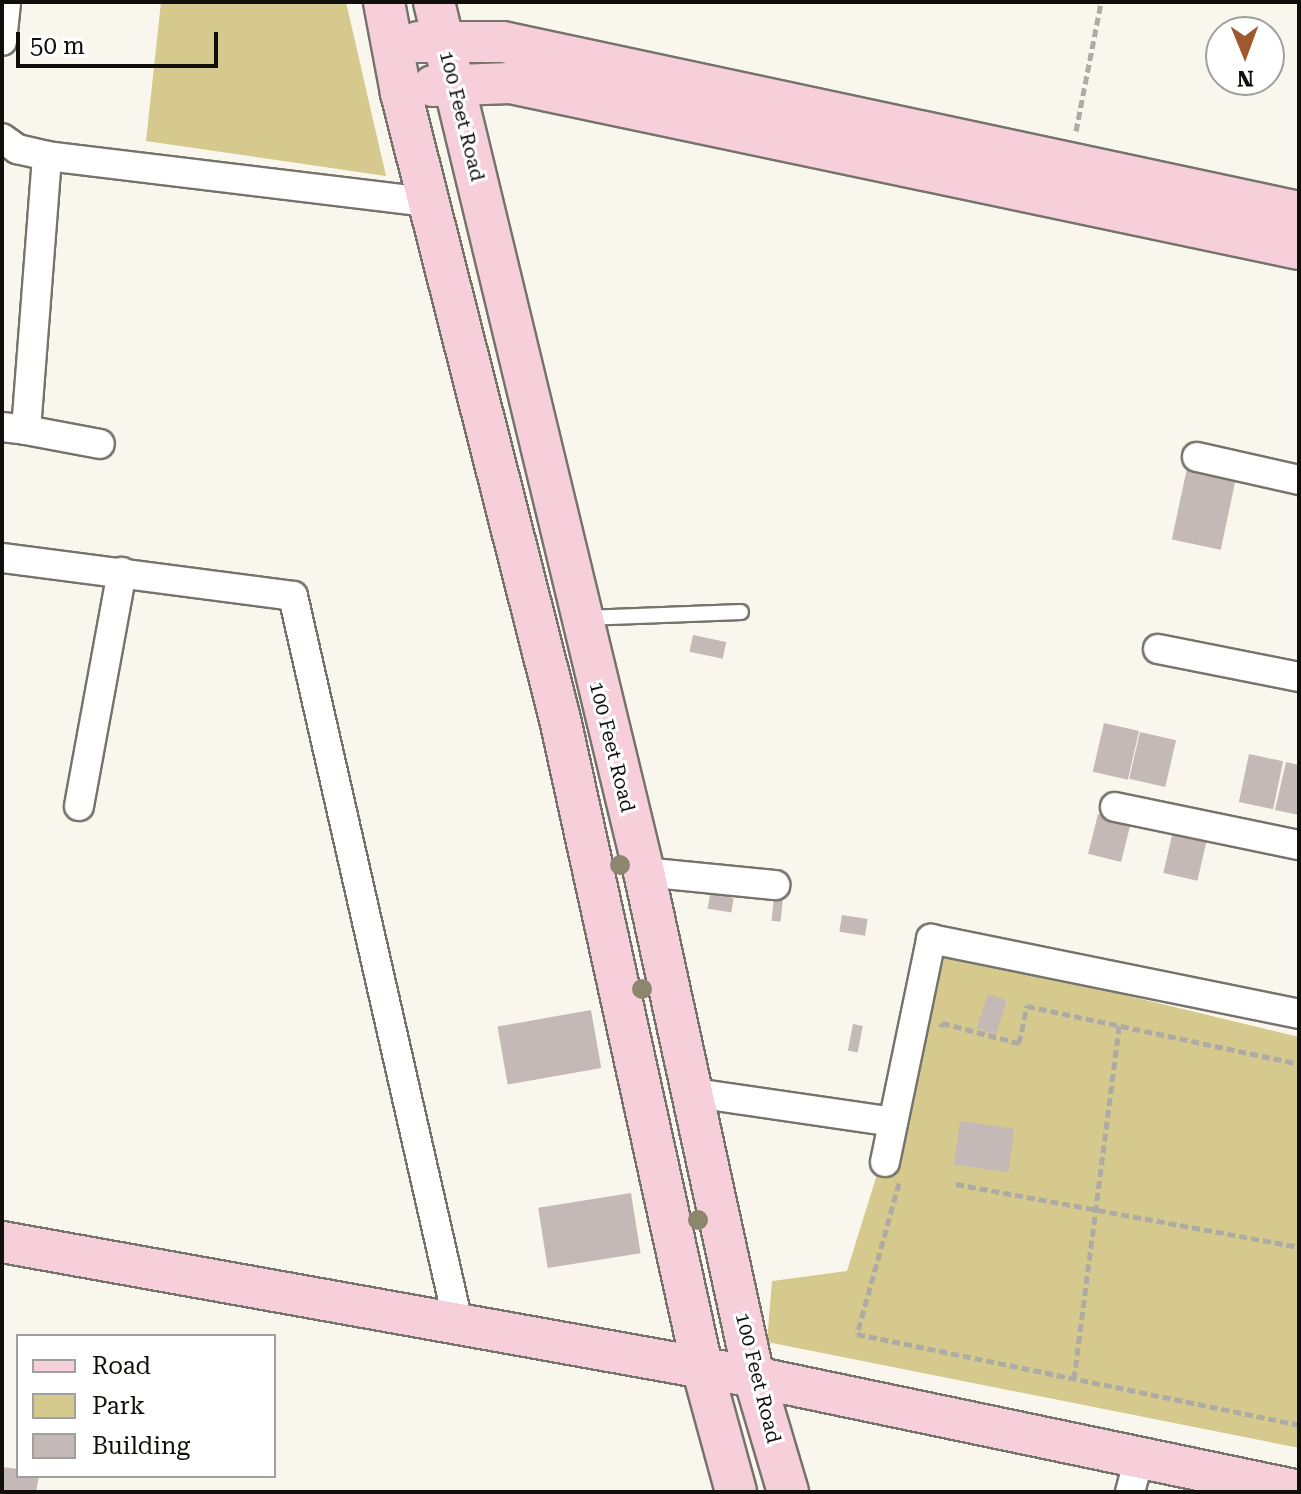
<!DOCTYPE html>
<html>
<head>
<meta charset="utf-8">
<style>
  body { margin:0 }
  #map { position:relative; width:1301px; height:1494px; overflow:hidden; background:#f9f7ed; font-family:"Roboto Serif",serif }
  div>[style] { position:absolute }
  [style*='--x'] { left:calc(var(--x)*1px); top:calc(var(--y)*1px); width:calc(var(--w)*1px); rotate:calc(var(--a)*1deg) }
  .green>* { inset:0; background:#d6c98e }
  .building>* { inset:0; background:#c4b9b6; transform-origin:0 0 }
  .path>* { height:5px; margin-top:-2.5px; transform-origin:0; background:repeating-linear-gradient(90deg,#adaba4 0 8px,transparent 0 12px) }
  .roads { filter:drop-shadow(2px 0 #75736b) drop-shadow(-2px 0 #75736b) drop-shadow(0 2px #75736b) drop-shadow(0 -2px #75736b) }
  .lane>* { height:14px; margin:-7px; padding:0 7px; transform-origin:7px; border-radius:7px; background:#fff }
  .street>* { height:28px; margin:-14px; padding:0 14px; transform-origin:14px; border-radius:14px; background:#fff }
  .secondary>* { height:40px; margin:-20px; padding:0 20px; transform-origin:20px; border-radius:20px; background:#f7cfdb }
  .trees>* { width:20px; height:20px; margin:-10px; border-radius:50%; background:#8c866c }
  span { translate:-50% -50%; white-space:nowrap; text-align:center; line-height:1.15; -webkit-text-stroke:6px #fff; paint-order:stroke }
  .street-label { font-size:20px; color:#100f0c }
  .frame { position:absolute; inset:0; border:4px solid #100f0c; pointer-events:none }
  .legend { position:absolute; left:16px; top:1334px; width:260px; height:144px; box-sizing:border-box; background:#fff; border:2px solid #9f9f9e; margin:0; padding:10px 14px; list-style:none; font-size:24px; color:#100f0c }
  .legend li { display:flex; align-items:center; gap:16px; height:40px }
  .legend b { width:40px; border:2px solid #9f9f9e }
  .north { position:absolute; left:1205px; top:16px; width:80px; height:80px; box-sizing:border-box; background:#fff; border:2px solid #9f9f9e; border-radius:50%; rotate:179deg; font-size:22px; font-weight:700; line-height:32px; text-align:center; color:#100f0c }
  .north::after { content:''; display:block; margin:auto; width:28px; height:36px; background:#9e5a2c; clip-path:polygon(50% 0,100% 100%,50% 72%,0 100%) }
  .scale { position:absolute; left:16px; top:32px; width:202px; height:36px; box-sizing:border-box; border:4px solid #100f0c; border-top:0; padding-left:10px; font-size:24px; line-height:28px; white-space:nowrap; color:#100f0c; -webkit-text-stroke:6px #fff; paint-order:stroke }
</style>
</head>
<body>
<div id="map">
  <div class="green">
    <div style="clip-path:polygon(161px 2px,346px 2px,386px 176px,146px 141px)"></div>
    <div style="clip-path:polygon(946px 952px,1299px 1037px,1299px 1448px,767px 1342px,772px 1281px,847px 1271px)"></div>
  </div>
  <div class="building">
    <div style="left:1187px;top:468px;width:50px;height:73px;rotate:12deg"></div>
    <div style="left:693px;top:635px;width:34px;height:17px;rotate:12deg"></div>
    <div style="left:1104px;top:723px;width:36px;height:50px;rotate:13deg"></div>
    <div style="left:1140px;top:732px;width:37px;height:48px;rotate:13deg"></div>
    <div style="left:1249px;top:754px;width:35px;height:49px;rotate:12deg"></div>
    <div style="clip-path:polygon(1286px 762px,1299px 765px,1299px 815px,1275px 810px)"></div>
    <div style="left:1098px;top:814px;width:34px;height:41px;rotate:14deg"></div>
    <div style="left:1173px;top:831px;width:35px;height:43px;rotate:13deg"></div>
    <div style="left:775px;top:888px;width:9px;height:33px;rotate:6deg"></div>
    <div style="left:710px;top:894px;width:24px;height:15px;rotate:9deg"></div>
    <div style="left:842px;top:915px;width:26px;height:17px;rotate:9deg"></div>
    <div style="left:988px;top:994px;width:20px;height:36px;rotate:18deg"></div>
    <div style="left:591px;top:1010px;width:59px;height:95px;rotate:80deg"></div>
    <div style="left:853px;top:1024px;width:10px;height:27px;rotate:11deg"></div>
    <div style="left:960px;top:1121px;width:55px;height:44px;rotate:8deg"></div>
    <div style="left:631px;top:1193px;width:61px;height:94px;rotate:81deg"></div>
    <div style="clip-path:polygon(2px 1467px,18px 1469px,18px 1476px,39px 1476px,36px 1492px,2px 1492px)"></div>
  </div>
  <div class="path">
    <div style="--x:1076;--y:131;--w:131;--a:-79"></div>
    <div style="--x:941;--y:1027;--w:4;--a:-76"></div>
    <div style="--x:942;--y:1023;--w:80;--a:14.6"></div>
    <div style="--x:1019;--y:1043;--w:38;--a:-78"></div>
    <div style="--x:1027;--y:1006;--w:278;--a:12"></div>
    <div style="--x:899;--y:1183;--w:157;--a:105.5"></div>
    <div style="--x:857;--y:1334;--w:451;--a:11.6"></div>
    <div style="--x:956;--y:1184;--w:349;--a:10.4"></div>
    <div style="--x:1074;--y:1379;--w:356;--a:-82.7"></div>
  </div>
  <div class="roads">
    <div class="lane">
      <div style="--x:585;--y:618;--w:156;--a:-2.2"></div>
    </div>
    <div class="street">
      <div style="--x:2;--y:41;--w:39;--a:-84"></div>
      <div style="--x:2;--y:138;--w:19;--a:36"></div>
      <div style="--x:17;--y:149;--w:31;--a:13"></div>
      <div style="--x:47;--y:156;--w:384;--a:6.9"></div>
      <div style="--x:2;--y:427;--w:24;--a:7"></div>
      <div style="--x:26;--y:430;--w:275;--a:-85.6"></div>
      <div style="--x:26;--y:430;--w:75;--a:10.7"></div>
      <div style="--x:1197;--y:457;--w:105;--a:12.7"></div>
      <div style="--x:2;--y:558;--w:293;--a:7.4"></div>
      <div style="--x:293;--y:596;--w:745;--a:77.2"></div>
      <div style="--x:1158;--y:649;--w:144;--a:11.2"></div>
      <div style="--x:79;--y:806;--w:238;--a:-79.6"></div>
      <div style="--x:1115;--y:807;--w:188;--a:11.7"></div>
      <div style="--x:644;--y:872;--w:132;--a:5.7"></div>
      <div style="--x:695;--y:1093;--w:200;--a:8.3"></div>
      <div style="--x:885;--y:1162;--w:228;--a:-78.3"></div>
      <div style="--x:931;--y:939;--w:376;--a:11.5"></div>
      <div style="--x:1130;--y:1492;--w:35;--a:-75"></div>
    </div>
    <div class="secondary">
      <div style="--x:384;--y:2;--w:93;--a:79.4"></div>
      <div style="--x:401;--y:93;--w:646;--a:75.75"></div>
      <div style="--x:560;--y:719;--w:667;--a:77.63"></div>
      <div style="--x:703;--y:1371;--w:125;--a:74.7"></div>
      <div style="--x:434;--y:2;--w:895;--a:76.43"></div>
      <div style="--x:644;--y:872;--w:517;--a:77.71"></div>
      <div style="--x:754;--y:1377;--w:120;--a:73.5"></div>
      <div style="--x:418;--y:42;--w:85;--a:0"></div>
      <div style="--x:503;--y:42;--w:814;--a:12.06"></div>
      <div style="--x:433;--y:86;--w:77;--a:-2.2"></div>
      <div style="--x:510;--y:83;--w:806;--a:11.88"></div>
      <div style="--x:2;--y:1242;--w:764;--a:10.18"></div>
      <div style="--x:754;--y:1377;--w:557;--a:11.81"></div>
    </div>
  </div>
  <div class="trees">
    <div style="left:620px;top:865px"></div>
    <div style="left:642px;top:989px"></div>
    <div style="left:698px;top:1220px"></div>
  </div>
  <div class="street-label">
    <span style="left:462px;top:116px;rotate:76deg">100 Feet Road</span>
    <span style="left:612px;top:747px;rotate:76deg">100 Feet Road</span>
    <span style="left:758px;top:1378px;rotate:76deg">100 Feet Road</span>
  </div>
  <div class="frame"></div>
  <ul class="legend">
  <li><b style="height:10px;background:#f7cfdb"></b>Road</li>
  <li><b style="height:22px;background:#d6c98e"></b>Park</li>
  <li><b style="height:22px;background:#c4b9b6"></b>Building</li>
  </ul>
  <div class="north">N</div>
  <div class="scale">50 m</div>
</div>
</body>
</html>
